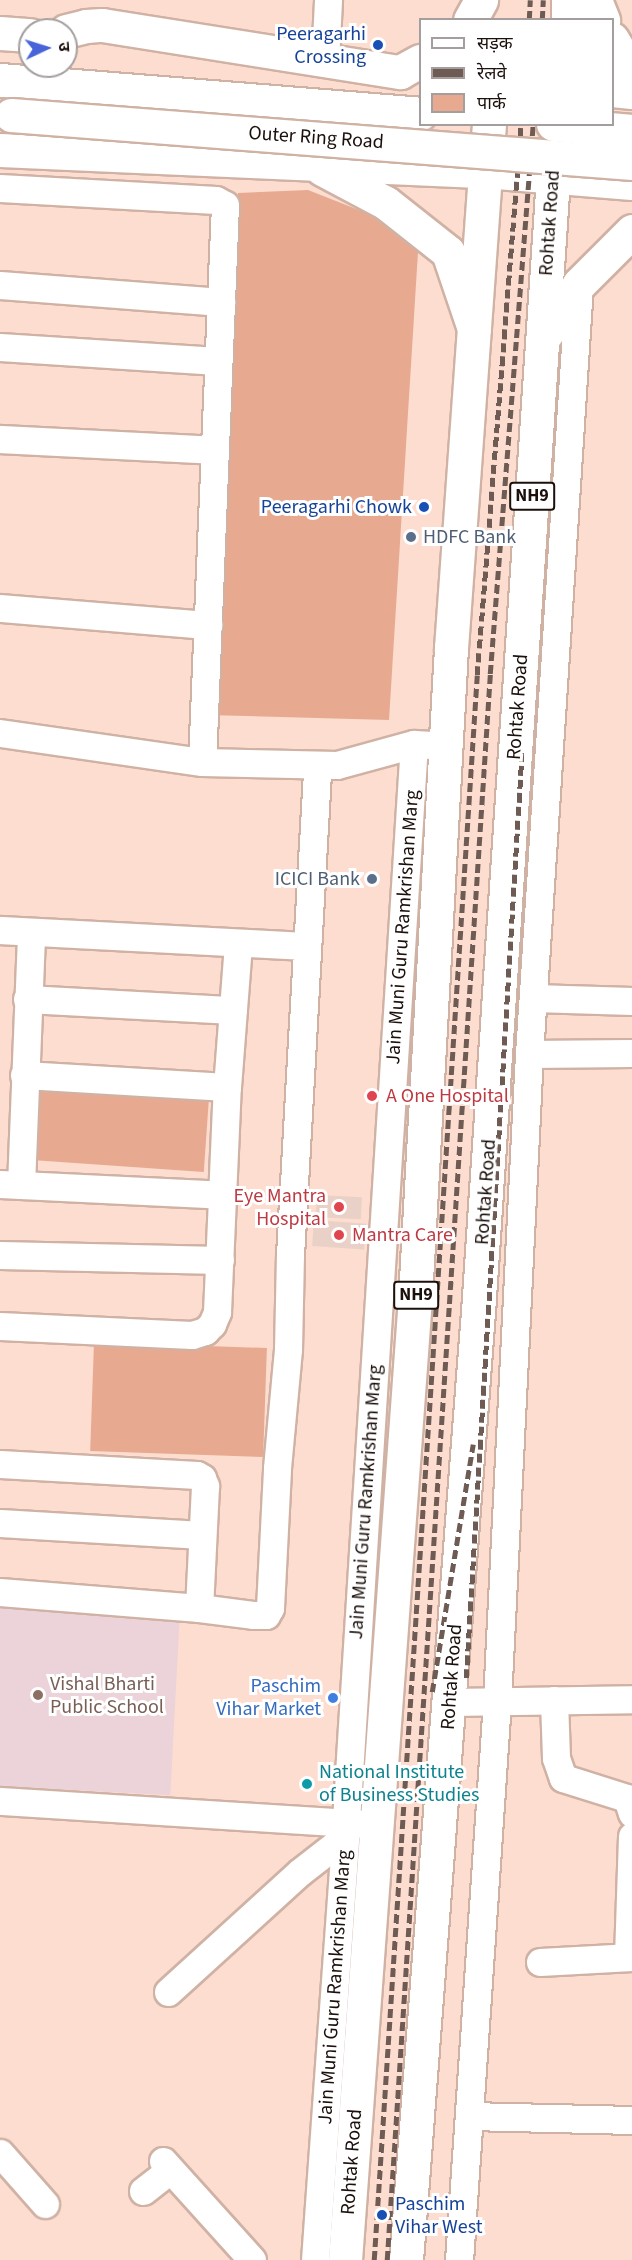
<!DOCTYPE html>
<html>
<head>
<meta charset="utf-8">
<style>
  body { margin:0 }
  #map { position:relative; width:632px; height:2260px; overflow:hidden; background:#fcddcf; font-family:"Source Sans 3","Noto Sans Devanagari",sans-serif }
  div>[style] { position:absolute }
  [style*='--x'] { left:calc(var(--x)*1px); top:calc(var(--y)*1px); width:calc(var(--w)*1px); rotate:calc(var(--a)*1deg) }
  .education>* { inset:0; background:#ecd3d9; transform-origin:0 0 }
  .medical>* { inset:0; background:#e9d1c7; transform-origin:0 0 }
  .green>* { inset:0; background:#e7aa90; transform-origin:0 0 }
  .roads { filter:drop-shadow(2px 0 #d0b2a5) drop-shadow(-2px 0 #d0b2a5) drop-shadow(0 2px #d0b2a5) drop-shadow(0 -2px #d0b2a5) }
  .minor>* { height:27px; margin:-13.5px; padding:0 13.5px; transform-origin:13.5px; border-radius:13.5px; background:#fff }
  .major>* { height:33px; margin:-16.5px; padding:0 16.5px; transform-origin:16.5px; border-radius:16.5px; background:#fff }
  .highway>* { height:33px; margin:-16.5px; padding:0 16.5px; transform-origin:16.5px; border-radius:16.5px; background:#fff }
  .rail>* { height:4.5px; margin-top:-2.25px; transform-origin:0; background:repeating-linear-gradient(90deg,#6e5c54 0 9px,transparent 0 13.5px) }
  .bridges { filter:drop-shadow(2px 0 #d0b2a5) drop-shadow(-2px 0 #d0b2a5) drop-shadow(0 2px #d0b2a5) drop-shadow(0 -2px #d0b2a5) }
  .major-bridge>* { height:33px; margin:-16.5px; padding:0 16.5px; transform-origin:16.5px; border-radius:16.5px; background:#fff }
  .dots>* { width:16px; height:16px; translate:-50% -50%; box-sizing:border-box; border:3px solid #fff; border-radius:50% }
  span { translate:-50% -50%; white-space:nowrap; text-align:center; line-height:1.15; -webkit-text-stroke:6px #fff; paint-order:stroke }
  .shield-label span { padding:2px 4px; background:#fff; border:2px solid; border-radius:4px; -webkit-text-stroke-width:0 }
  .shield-label { font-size:18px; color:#1b100c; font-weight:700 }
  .transit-label { font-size:20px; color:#164399 }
  .right { translate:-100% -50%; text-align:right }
  .left { translate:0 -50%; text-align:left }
  .street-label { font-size:20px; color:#1b100c }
  .service-label { font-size:20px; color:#4e5e75 }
  .health-label { font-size:20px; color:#be3a42 }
  .education-label { font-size:20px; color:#785e54 }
  .shop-label { font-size:20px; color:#366cbe }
  .culture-label { font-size:20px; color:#0d838f }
  .legend { position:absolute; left:419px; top:18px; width:195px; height:108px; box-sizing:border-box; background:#fff; border:2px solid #a49f9e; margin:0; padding:8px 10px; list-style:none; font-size:18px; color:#1b100c }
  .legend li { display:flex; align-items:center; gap:12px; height:30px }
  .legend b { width:30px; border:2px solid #a49f9e }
  .north { position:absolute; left:18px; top:18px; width:60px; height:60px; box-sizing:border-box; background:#fff; border:2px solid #a49f9e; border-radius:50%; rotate:86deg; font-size:16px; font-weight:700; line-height:24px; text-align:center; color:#1b100c }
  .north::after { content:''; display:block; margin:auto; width:21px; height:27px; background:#4864d8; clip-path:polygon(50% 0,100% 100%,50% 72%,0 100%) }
</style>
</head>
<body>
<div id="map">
  <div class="education">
    <div style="left:0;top:1606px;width:180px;height:180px;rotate:3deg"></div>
  </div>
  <div class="medical">
    <div style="left:317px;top:1195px;width:45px;height:22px;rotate:3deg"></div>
    <div style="left:314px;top:1220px;width:52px;height:26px;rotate:4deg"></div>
  </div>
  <div class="green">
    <div style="clip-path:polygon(308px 190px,369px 214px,418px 252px,389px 720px,206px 715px,238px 193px)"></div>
    <div style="left:34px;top:1077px;width:176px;height:83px;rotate:4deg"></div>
    <div style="left:94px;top:1342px;width:173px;height:109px;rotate:2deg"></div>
  </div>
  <div class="roads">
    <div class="minor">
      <div style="--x:325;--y:60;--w:60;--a:-87.1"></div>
      <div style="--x:0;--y:188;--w:216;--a:3.2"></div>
      <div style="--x:216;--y:200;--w:10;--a:29"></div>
      <div style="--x:225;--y:205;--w:557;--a:92.36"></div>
      <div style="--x:0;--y:285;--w:222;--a:4.4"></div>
      <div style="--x:0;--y:347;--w:218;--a:3.7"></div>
      <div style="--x:0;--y:439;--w:214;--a:2.9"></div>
      <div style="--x:0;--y:608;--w:209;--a:4.7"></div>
      <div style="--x:0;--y:733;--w:204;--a:8.2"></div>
      <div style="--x:202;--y:762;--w:135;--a:1.3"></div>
      <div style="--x:337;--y:765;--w:80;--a:-15.3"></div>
      <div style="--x:414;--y:744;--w:18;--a:3"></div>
      <div style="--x:0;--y:930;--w:307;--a:3"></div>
      <div style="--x:533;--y:998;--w:99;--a:1.7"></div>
      <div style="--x:27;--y:999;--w:206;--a:3.1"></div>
      <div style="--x:529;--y:1054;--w:103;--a:-0.6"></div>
      <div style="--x:24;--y:1075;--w:203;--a:3.4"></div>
      <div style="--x:0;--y:1184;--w:222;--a:2.8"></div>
      <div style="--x:21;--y:1185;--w:253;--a:-87.7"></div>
      <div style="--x:0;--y:1255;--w:220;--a:1.3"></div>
      <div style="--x:0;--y:1326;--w:192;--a:2.7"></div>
      <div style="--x:192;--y:1335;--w:14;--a:-17"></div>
      <div style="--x:205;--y:1331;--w:10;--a:-45"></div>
      <div style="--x:212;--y:1324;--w:13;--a:-67"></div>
      <div style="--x:217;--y:1312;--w:225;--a:-87.5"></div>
      <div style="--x:227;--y:1087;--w:144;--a:-85.6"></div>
      <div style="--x:0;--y:1464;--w:197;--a:3.2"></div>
      <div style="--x:197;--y:1475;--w:6;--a:31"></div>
      <div style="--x:202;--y:1478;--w:9;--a:69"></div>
      <div style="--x:205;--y:1486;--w:122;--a:92.8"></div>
      <div style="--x:199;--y:1608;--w:200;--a:-175.4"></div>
      <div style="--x:0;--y:1523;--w:202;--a:3.4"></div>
      <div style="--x:199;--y:1608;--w:54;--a:7.4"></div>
      <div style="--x:253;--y:1615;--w:13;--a:0"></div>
      <div style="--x:266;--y:1615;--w:8;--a:-60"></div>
      <div style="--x:270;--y:1608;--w:140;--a:-87.1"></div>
      <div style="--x:277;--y:1468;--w:120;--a:-84.7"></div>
      <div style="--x:288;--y:1349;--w:94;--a:-88.8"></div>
      <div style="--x:290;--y:1255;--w:491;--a:-86.8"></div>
      <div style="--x:554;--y:1700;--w:58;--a:88"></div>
      <div style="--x:556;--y:1758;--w:21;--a:71"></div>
      <div style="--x:563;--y:1778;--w:67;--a:17.4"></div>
      <div style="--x:627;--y:1798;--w:16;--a:72"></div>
      <div style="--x:450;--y:1702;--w:182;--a:-0.9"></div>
      <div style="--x:0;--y:1801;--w:365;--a:3.6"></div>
      <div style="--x:628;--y:1957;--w:121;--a:-88.1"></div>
      <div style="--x:540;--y:1962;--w:92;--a:-3.1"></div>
      <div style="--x:168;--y:1992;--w:178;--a:-42.3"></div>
      <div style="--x:300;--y:1872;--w:57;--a:-37.9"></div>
      <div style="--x:469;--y:2116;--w:163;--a:1.4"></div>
      <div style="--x:0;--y:2153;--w:68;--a:48.6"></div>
      <div style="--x:163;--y:2161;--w:133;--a:48"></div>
      <div style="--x:143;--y:2191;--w:34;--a:-38"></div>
      <div style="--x:315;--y:2260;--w:424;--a:-85.9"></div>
      <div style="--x:345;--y:1837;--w:1095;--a:-86.39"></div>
      <div style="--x:459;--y:2260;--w:560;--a:-86.11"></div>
      <div style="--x:497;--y:1701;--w:648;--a:-87.17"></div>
      <div style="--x:529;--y:1054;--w:772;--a:-86.28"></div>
    </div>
    <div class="major">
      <div style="--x:0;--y:80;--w:421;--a:4.6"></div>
      <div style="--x:345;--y:2260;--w:965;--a:-85.84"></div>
      <div style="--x:415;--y:1298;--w:651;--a:-86.83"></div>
      <div style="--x:451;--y:648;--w:478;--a:-85.9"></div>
      <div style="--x:406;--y:2260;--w:966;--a:-85.66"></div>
      <div style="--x:479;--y:1297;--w:1123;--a:-86.22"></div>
    </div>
    <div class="highway">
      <div style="--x:595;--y:0;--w:22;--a:68"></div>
      <div style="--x:470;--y:20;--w:23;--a:-61"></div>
      <div style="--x:568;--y:20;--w:20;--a:-90"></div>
      <div style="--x:66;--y:31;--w:21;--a:-14"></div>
      <div style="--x:86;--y:26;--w:16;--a:-4"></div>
      <div style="--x:102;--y:25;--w:302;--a:9"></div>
      <div style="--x:400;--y:72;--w:23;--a:-29"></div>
      <div style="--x:0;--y:33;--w:30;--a:4"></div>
      <div style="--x:612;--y:39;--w:29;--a:59"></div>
      <div style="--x:627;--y:64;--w:6;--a:39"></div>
      <div style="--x:612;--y:90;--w:20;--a:6"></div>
      <div style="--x:0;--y:150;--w:485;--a:2.5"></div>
      <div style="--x:485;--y:171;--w:147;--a:4.7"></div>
      <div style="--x:322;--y:169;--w:72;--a:28"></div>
      <div style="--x:386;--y:203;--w:79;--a:38.3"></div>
      <div style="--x:448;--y:252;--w:81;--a:71.3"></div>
      <div style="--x:485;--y:171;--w:47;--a:-85.1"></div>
      <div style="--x:542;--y:340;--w:67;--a:-56.5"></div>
      <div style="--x:579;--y:284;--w:75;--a:-45"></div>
    </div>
  </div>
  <div class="rail">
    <div style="--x:529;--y:20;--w:20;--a:-87"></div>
    <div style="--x:542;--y:20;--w:20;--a:-87"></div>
    <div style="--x:466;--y:1678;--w:930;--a:-86.55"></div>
    <div style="--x:432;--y:1692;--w:251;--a:-80.6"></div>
    <div style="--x:374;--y:2260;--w:1588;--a:-86.28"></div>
    <div style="--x:477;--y:675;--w:553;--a:-85.43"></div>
    <div style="--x:387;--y:2260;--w:1589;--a:-86.28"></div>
    <div style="--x:490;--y:674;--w:552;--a:-85.53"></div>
  </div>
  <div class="bridges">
    <div class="major-bridge">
      <div style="--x:11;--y:115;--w:623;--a:4.42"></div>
      <div style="--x:553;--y:124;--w:79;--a:5.1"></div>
    </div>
  </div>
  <div class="dots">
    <div style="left:378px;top:45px;background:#1a4fb4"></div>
    <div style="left:424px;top:507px;background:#1a4fb4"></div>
    <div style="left:411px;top:537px;background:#5c6f8a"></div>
    <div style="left:372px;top:879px;background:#5c6f8a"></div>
    <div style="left:372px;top:1096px;background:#e0444e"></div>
    <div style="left:339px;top:1207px;background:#e0444e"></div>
    <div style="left:339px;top:1235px;background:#e0444e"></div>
    <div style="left:38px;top:1695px;background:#8d6e63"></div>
    <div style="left:333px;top:1698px;background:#3f7fe0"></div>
    <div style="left:307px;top:1784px;background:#0f9aa8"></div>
    <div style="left:382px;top:2215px;background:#1a4fb4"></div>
  </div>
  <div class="shield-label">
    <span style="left:532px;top:496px">NH9</span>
    <span style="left:416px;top:1295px">NH9</span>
  </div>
  <div class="transit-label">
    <span class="right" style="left:366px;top:46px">Peeragarhi<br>Crossing</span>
    <span class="right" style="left:412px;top:507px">Peeragarhi Chowk</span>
    <span class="left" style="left:395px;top:2216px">Paschim<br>Vihar West</span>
  </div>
  <div class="street-label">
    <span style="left:316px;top:138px;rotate:4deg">Outer Ring Road</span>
    <span style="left:550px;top:223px;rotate:-86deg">Rohtak Road</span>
    <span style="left:518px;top:707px;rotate:-86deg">Rohtak Road</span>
    <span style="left:403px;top:927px;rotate:-86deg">Jain Muni Guru Ramkrishan Marg</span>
    <span style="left:486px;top:1192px;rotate:-86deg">Rohtak Road</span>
    <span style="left:366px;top:1502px;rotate:-86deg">Jain Muni Guru Ramkrishan Marg</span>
    <span style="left:452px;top:1677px;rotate:-86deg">Rohtak Road</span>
    <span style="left:335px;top:1987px;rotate:-86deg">Jain Muni Guru Ramkrishan Marg</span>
    <span style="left:352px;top:2162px;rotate:-86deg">Rohtak Road</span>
  </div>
  <div class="service-label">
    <span class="left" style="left:423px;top:537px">HDFC Bank</span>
    <span class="right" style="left:360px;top:879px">ICICI Bank</span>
  </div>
  <div class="health-label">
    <span class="left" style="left:386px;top:1096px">A One Hospital</span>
    <span class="right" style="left:326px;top:1208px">Eye Mantra<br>Hospital</span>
    <span class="left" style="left:352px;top:1235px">Mantra Care</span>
  </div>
  <div class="education-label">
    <span class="left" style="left:50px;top:1696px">Vishal Bharti<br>Public School</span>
  </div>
  <div class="shop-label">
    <span class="right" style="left:321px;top:1698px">Paschim<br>Vihar Market</span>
  </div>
  <div class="culture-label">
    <span class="left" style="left:319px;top:1784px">National Institute<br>of Business Studies</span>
  </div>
  <ul class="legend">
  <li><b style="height:8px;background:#fff"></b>सड़क</li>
  <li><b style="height:8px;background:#6e5c54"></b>रेलवे</li>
  <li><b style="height:16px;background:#e7aa90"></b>पार्क</li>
  </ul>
  <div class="north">उ</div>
</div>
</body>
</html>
